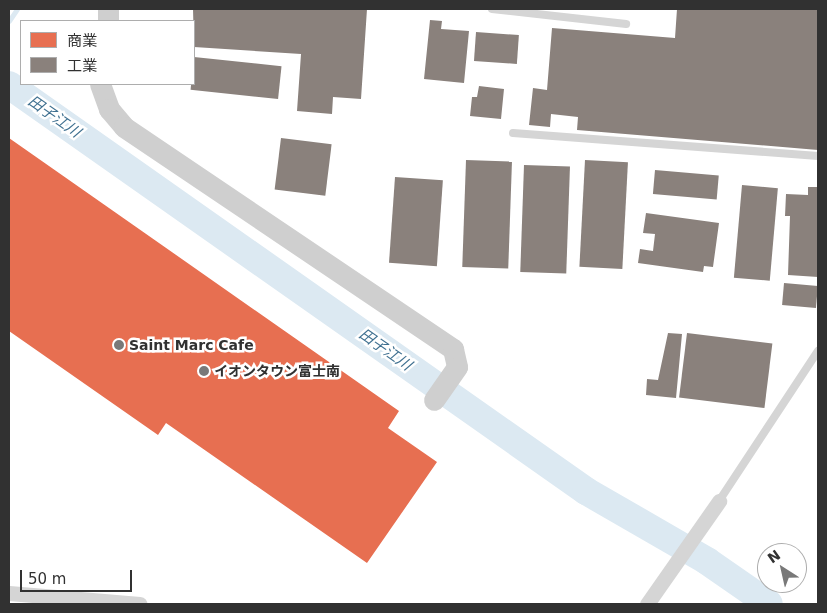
<!DOCTYPE html>
<html>
<head>
<meta charset="utf-8">
<style>
  body { margin:0 }
  #map { position:relative; width:827px; height:613px; overflow:hidden; background:#fff; font-family:"DejaVu Sans","Noto Sans JP",sans-serif }
  div>[style] { position:absolute }
  [style*='--x'] { left:calc(var(--x)*1px); top:calc(var(--y)*1px); width:calc(var(--w)*1px); rotate:calc(var(--a)*1deg) }
  .shops>* { inset:0; background:#e76f51 }
  .industry>* { inset:0; background:#8a817c; transform-origin:0 0 }
  .stream>* { height:4.5px; margin:-2.25px; padding:0 2.25px; transform-origin:2.25px; border-radius:2.25px; background:#dce9f2 }
  .river>* { height:28px; margin:-14px; padding:0 14px; transform-origin:14px; border-radius:14px; background:#dce9f2 }
  .lane>* { height:8px; margin:-4px; padding:0 4px; transform-origin:4px; border-radius:4px; background:#d5d5d5 }
  .street>* { height:15px; margin:-7.5px; padding:0 7.5px; transform-origin:7.5px; border-radius:7.5px; background:#d5d5d5 }
  .secondary>* { height:21px; margin:-10.5px; padding:0 10.5px; transform-origin:10.5px; border-radius:10.5px; background:#cfcfcf }
  .dots>* { width:14px; height:14px; translate:-50% -50%; box-sizing:border-box; border:2px solid #fff; border-radius:50% }
  span { translate:-50% -50%; white-space:nowrap; text-align:center; line-height:1.15; -webkit-text-stroke:5px #fff; paint-order:stroke }
  .poi-label { font-size:14px; color:#313131; font-weight:700 }
  .left { translate:0 -50%; text-align:left }
  .water-label { font-size:15px; color:#407191; font-style:italic }
  .frame { position:absolute; inset:0; border:10px solid #313131; pointer-events:none }
  .legend { position:absolute; left:20px; top:20px; width:175px; height:65px; box-sizing:border-box; background:#fff; border:1px solid #adadad; margin:0; padding:6px 9px; list-style:none; font-size:15px; color:#313131 }
  .legend li { display:flex; align-items:center; gap:10px; height:25px }
  .legend b { width:25px; border:1px solid #adadad }
  .north { position:absolute; left:757px; top:543px; width:50px; height:50px; box-sizing:border-box; background:#fff; border:1px solid #adadad; border-radius:50%; rotate:325deg; font-size:14px; font-weight:700; line-height:20px; text-align:center; color:#313131 }
  .north::after { content:''; display:block; margin:auto; width:18px; height:22px; background:#797979; clip-path:polygon(50% 0,100% 100%,50% 72%,0 100%) }
  .scale { position:absolute; left:20px; top:570px; width:112px; height:22px; box-sizing:border-box; border:2px solid #313131; border-top:0; padding-left:6px; font-size:15px; line-height:18px; white-space:nowrap; color:#313131; -webkit-text-stroke:4px #fff; paint-order:stroke }
</style>
</head>
<body>
<div id="map">
  <div class="shops">
    <div style="clip-path:polygon(9px 138px,399px 411px,388px 428px,437px 462px,367px 563px,166px 423px,158px 435px,9px 331px)"></div>
  </div>
  <div class="industry">
    <div style="clip-path:polygon(193px 9px,367px 9px,361px 99px,333px 97px,332px 114px,297px 111px,301px 54px,194px 47px)"></div>
    <div style="clip-path:polygon(677px 9px,818px 9px,818px 150px,577px 130px,578px 117px,551px 114px,550px 127px,529px 125px,533px 88px,547px 90px,552px 28px,675px 38px)"></div>
    <div style="clip-path:polygon(430px 20px,442px 21px,441px 29px,469px 31px,464px 83px,424px 79px)"></div>
    <div style="left:476px;top:32px;width:43px;height:29px;rotate:4deg"></div>
    <div style="left:194px;top:57px;width:88px;height:33px;rotate:6deg"></div>
    <div style="clip-path:polygon(479px 86px,504px 89px,501px 119px,470px 116px,472px 97px,477px 97px)"></div>
    <div style="left:281px;top:138px;width:51px;height:52px;rotate:7deg"></div>
    <div style="left:466px;top:160px;width:46px;height:107px;rotate:2deg"></div>
    <div style="left:585px;top:160px;width:43px;height:107px;rotate:3deg"></div>
    <div style="left:524px;top:165px;width:46px;height:107px;rotate:2deg"></div>
    <div style="left:655px;top:170px;width:64px;height:24px;rotate:5deg"></div>
    <div style="left:395px;top:177px;width:48px;height:86px;rotate:4deg"></div>
    <div style="left:742px;top:185px;width:36px;height:93px;rotate:5deg"></div>
    <div style="clip-path:polygon(808px 187px,817px 187px,818px 199px,818px 277px,788px 275px,790px 216px,785px 216px,786px 194px,808px 195px)"></div>
    <div style="clip-path:polygon(646px 213px,719px 223px,713px 267px,704px 266px,703px 272px,638px 263px,640px 249px,653px 251px,655px 234px,643px 233px)"></div>
    <div style="left:784px;top:283px;width:34px;height:22px;rotate:5deg"></div>
    <div style="clip-path:polygon(668px 333px,682px 334px,676px 398px,646px 395px,647px 379px,658px 380px)"></div>
    <div style="left:687px;top:333px;width:86px;height:65px;rotate:7deg"></div>
  </div>
  <div class="stream">
    <div style="--x:9;--y:21;--w:14;--a:-56"></div>
  </div>
  <div class="river">
    <div style="--x:9;--y:85;--w:706;--a:35.13"></div>
    <div style="--x:586;--y:491;--w:140;--a:30"></div>
    <div style="--x:707;--y:561;--w:75;--a:34.7"></div>
  </div>
  <div class="lane">
    <div style="--x:492;--y:9;--w:135;--a:6.4"></div>
    <div style="--x:513;--y:133;--w:306;--a:4.3"></div>
    <div style="--x:719;--y:501;--w:180;--a:-56.6"></div>
  </div>
  <div class="street">
    <div style="--x:9;--y:593;--w:131;--a:4.8"></div>
    <div style="--x:647;--y:604;--w:126;--a:-55"></div>
  </div>
  <div class="secondary">
    <div style="--x:108;--y:21;--w:12;--a:-90"></div>
    <div style="--x:100;--y:84;--w:27;--a:70"></div>
    <div style="--x:109;--y:109;--w:23;--a:50"></div>
    <div style="--x:124;--y:127;--w:397;--a:34"></div>
    <div style="--x:453;--y:349;--w:18;--a:77"></div>
    <div style="--x:457;--y:367;--w:40;--a:124.9"></div>
  </div>
  <div class="dots">
    <div style="left:119px;top:345px;background:#797979"></div>
    <div style="left:204px;top:371px;background:#797979"></div>
  </div>
  <div class="poi-label">
    <span class="left" style="left:129px;top:345px">Saint Marc Cafe</span>
    <span class="left" style="left:214px;top:371px">イオンタウン富士南</span>
  </div>
  <div class="water-label">
    <span style="left:54px;top:117px;rotate:35deg">田子江川</span>
    <span style="left:385px;top:350px;rotate:35deg">田子江川</span>
  </div>
  <div class="frame"></div>
  <ul class="legend">
  <li><b style="height:14px;background:#e76f51"></b>商業</li>
  <li><b style="height:14px;background:#8a817c"></b>工業</li>
  </ul>
  <div class="north">N</div>
  <div class="scale">50 m</div>
</div>
</body>
</html>
